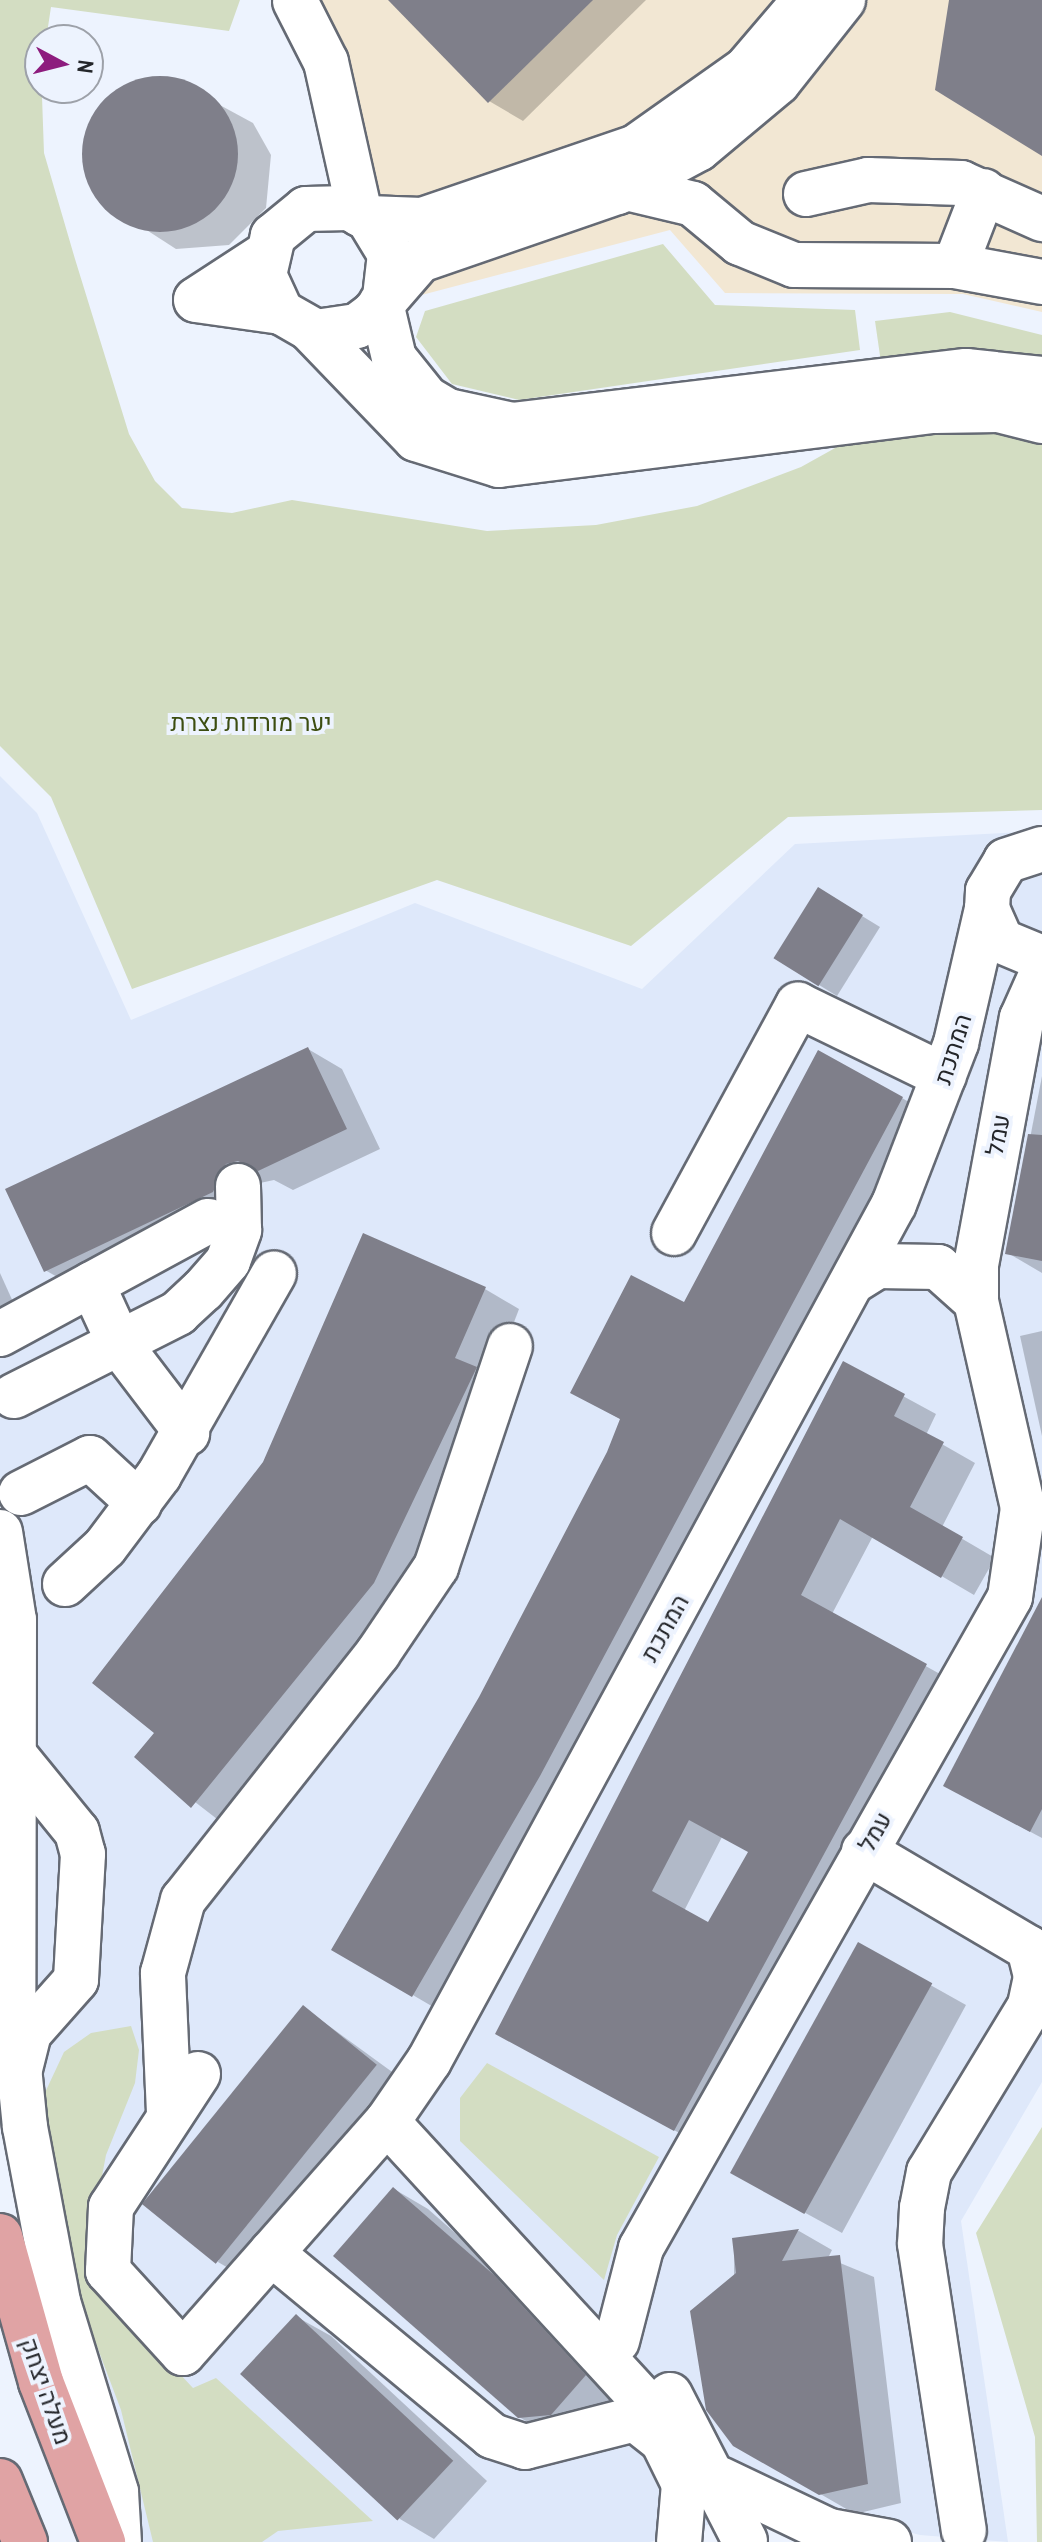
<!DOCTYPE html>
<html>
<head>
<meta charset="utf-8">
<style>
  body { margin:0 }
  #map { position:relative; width:1042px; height:2542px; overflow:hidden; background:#edf3fe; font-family:"Archivo Narrow",Heebo,sans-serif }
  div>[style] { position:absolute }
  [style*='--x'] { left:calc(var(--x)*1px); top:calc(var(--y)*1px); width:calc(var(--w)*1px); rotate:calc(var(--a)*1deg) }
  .commercial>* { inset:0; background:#f2e7d3 }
  .built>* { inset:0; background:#dee8fa }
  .green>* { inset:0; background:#d3ddc2 }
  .shadow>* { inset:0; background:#0003 }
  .building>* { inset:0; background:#7f7f8a; transform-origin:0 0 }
  .round { border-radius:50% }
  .roads { filter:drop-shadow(2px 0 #656a74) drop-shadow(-2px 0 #656a74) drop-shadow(0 2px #656a74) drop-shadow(0 -2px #656a74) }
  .minor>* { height:44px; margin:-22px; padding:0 22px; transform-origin:22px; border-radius:22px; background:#fff }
  .major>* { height:44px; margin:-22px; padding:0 22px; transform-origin:22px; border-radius:22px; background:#e0a3a4 }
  span { translate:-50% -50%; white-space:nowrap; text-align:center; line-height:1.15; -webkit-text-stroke:8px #edf3fe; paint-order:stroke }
  .park-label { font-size:24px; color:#3c4d11 }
  .street-label { font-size:24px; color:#24262a }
  .north { position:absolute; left:24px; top:24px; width:80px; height:80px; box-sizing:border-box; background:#edf3fe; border:2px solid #9da1a9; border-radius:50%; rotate:97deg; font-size:22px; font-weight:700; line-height:32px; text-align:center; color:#24262a }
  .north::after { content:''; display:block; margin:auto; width:28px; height:36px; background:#8d1c7e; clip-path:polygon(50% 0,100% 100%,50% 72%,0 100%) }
</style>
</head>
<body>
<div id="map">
  <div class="commercial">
    <div style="clip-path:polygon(271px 0,1042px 0,1042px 312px,963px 294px,725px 293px,670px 230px,414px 297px)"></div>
  </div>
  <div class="built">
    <div style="clip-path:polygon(0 776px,37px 813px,131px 1020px,415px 903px,642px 989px,795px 844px,1042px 831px,1042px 2082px,961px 2221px,1008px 2542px,920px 2535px,788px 2501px,650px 2542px,128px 2542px,22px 2234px,0 1959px)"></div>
  </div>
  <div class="green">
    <div style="clip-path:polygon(0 0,240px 0,229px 31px,51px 7px,46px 40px,40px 40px,44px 153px,75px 259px,129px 434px,155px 481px,182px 508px,232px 513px,292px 500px,487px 531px,596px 525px,697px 506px,801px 467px,889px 418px,875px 321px,950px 312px,1042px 335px,1042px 810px,788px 817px,631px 946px,437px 880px,132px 989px,51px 797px,0 746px)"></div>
    <div style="clip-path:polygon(663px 244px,715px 305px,855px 310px,860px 350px,519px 400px,452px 384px,416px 337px,425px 311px)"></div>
    <div style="clip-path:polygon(131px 2026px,139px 2050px,135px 2083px,106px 2155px,95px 2213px,99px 2288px,193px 2388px,216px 2378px,373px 2521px,278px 2531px,262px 2542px,153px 2542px,121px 2410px,81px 2304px,42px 2099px,64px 2052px,91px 2033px)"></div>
    <div style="clip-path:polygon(487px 2063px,659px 2157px,617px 2235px,604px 2280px,460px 2141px,460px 2098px)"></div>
    <div style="clip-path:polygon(1042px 2127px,1042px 2542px,1037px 2542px,1035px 2437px,976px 2233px)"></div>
  </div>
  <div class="shadow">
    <div style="clip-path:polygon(391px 0,646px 0,523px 121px,489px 101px)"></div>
    <div style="clip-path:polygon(170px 78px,253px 123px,271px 155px,266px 208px,229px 245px,176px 249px,97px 198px,86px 174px,89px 125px,124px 86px)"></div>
    <div style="clip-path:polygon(836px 900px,880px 927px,837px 996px,775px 958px)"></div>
    <div style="clip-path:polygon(308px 1049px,342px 1069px,380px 1149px,293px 1190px,274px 1180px,260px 1183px,247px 1211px,80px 1290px,45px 1270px)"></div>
    <div style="clip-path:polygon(1042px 1076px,1042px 1273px,1008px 1253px)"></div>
    <div style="clip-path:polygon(902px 1098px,936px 1118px,447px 2015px,334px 1949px,481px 1698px,609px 1452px,622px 1420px,573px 1393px,685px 1305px)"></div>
    <div style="clip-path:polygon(0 1273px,14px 1304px,0 1309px)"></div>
    <div style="clip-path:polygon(485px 1289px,519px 1309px,408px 1602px,226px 1826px,137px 1757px)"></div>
    <div style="clip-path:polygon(1042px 1331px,1042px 1436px,1020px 1336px)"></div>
    <div style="clip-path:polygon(evenodd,844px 1364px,936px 1414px,926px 1435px,975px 1463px,942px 1527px,995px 1558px,974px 1595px,873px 1536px,832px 1614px,958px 1684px,707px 2148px,530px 2052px,844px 1364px,722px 1837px,750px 1852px,709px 1925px,684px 1911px,722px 1837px)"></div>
    <div style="clip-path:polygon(1042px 1601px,1042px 1838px,980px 1805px)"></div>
    <div style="clip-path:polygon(859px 1945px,966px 2005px,842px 2233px,769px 2193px)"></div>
    <div style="clip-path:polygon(303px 2007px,410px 2085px,252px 2282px,218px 2262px)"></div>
    <div style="clip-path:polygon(394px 2189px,428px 2209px,528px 2297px,619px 2395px,586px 2433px,554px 2437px,519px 2417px)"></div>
    <div style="clip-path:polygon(799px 2231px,832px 2250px,828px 2258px,874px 2277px,901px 2503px,855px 2514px,734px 2444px,734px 2240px)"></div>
    <div style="clip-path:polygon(297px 2317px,331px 2336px,487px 2481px,434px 2539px,400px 2519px)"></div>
  </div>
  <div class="building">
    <div style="clip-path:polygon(388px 0,593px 0,488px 103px)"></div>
    <div style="clip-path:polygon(949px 0,1042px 0,1042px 156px,935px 90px)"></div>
    <div class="round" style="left:82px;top:76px;width:156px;height:156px"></div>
    <div style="left:818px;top:887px;width:53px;height:84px;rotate:32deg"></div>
    <div style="clip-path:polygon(308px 1047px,347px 1129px,258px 1171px,238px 1161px,226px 1164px,213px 1192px,44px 1272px,5px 1189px)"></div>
    <div style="clip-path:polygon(818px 1050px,903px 1097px,540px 1776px,412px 1997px,331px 1950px,479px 1697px,607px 1452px,620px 1419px,570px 1393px,631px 1275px,684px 1302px)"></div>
    <div style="clip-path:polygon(1028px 1134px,1042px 1135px,1042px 1261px,1005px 1254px)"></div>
    <div style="clip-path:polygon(363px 1233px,486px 1287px,455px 1358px,477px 1367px,374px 1583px,191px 1808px,134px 1757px,154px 1733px,92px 1683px,263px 1462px)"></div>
    <div style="clip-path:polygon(evenodd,843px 1361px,905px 1394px,894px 1416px,944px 1442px,910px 1507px,963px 1537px,941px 1578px,840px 1519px,801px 1595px,927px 1664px,674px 2131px,495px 2034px,843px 1361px,689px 1820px,748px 1852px,708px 1922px,652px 1891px,689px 1820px)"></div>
    <div style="clip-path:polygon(1042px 1597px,1042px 1809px,1030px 1832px,943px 1786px)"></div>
    <div style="left:858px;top:1942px;width:85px;height:264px;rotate:29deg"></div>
    <div style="left:303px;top:2005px;width:95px;height:256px;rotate:39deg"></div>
    <div style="clip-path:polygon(393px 2187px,494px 2275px,586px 2375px,551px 2415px,518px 2418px,333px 2256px)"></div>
    <div style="clip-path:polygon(799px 2229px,782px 2261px,840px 2255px,868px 2484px,819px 2495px,733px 2446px,706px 2410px,690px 2311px,736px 2273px,732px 2238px)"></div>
    <div style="left:296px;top:2314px;width:215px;height:82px;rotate:43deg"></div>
  </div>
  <div class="roads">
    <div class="minor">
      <div style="--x:295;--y:1;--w:68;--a:63.1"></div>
      <div style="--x:326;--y:62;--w:156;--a:77.4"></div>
      <div style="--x:627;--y:188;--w:68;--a:13.6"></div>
      <div style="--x:693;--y:204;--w:61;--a:39.7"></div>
      <div style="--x:740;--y:243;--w:58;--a:22.2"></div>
      <div style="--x:794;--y:265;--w:161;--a:0.4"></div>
      <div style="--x:955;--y:266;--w:88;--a:10.4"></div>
      <div style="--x:806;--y:194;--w:64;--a:-12.7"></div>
      <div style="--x:868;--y:180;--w:93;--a:1.8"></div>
      <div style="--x:961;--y:183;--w:89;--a:24"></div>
      <div style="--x:368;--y:218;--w:54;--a:2.1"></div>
      <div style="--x:422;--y:220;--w:226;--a:-18.8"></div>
      <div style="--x:636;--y:147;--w:135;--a:-35.3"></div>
      <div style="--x:746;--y:69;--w:91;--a:-49.5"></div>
      <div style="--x:265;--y:255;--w:82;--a:146.9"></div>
      <div style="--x:196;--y:300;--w:86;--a:8"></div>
      <div style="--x:955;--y:266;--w:80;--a:-68.9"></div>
      <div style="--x:385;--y:297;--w:43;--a:-83.4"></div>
      <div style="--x:390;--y:254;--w:42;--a:-121.4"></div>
      <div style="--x:368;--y:218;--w:21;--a:-152"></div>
      <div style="--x:349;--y:208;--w:43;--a:178.7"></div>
      <div style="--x:306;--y:209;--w:43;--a:140.7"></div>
      <div style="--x:273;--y:236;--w:40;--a:103"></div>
      <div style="--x:264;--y:275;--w:41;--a:65.3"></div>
      <div style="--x:281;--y:312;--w:40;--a:29.7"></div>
      <div style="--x:316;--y:332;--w:41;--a:-8.3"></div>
      <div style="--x:357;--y:326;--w:20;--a:-37"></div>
      <div style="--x:373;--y:314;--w:72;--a:-49"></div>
      <div style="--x:420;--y:260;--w:209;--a:-19"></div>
      <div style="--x:618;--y:192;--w:91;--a:-28.3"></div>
      <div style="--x:698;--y:149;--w:104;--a:-39.9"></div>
      <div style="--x:778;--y:82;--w:105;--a:-51.6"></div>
      <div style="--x:381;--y:303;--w:57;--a:76.7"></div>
      <div style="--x:394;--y:358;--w:51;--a:51.3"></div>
      <div style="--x:426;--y:398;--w:26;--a:31"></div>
      <div style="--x:448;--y:411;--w:66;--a:12.3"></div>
      <div style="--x:512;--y:425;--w:457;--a:-6.8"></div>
      <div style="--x:966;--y:371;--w:76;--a:6"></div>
      <div style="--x:311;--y:330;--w:151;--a:46.1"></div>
      <div style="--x:416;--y:439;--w:87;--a:17.4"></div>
      <div style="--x:499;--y:465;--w:439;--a:-7.1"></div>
      <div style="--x:935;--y:411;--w:63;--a:-0.9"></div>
      <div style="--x:998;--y:410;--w:45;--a:14"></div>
      <div style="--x:1042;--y:849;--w:38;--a:162"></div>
      <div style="--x:1006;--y:861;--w:35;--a:121"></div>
      <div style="--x:988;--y:891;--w:18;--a:93"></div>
      <div style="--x:987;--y:909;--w:35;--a:66"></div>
      <div style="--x:1001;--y:941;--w:44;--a:22.5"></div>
      <div style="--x:674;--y:1233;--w:260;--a:-61.5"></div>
      <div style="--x:798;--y:1005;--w:162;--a:25.9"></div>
      <div style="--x:855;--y:1280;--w:26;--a:-32"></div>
      <div style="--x:877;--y:1266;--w:61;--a:0.9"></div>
      <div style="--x:938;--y:1267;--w:51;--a:41.8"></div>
      <div style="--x:92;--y:1284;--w:67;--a:65.3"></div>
      <div style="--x:120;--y:1345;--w:111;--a:52.7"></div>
      <div style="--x:0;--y:1334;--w:237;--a:-28.5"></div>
      <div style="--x:14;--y:1396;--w:184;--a:-26.8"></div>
      <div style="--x:178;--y:1313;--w:34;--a:-43"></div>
      <div style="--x:203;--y:1290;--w:38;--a:-49"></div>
      <div style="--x:228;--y:1261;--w:33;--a:-70"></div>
      <div style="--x:239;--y:1230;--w:44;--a:-91.3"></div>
      <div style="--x:21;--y:1493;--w:77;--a:-26.9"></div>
      <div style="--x:90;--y:1458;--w:67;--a:42.6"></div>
      <div style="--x:0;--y:1532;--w:89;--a:81"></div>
      <div style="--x:14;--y:1620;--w:387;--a:90.1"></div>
      <div style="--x:13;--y:2007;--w:121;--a:84.3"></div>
      <div style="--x:25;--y:2127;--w:178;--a:79.3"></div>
      <div style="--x:58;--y:2302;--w:199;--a:73"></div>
      <div style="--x:116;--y:2492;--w:50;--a:86.6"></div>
      <div style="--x:65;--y:1584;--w:54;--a:-42.8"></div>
      <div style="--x:105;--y:1547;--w:90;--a:-53.1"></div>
      <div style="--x:159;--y:1475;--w:232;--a:-60.3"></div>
      <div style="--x:12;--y:1752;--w:103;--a:50.9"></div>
      <div style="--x:77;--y:1832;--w:23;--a:75"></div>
      <div style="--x:83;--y:1854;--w:126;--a:93.2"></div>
      <div style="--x:76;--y:1980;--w:71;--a:131.6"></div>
      <div style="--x:29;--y:2033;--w:36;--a:104"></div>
      <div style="--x:864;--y:1851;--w:191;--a:30.5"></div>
      <div style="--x:1029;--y:1948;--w:30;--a:76"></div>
      <div style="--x:1036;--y:1977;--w:30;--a:102"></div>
      <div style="--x:1030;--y:2006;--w:194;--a:121.3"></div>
      <div style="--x:929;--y:2172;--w:37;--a:101"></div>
      <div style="--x:922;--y:2208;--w:36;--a:93"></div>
      <div style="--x:920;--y:2244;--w:290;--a:81.3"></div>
      <div style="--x:198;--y:2074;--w:159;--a:123.2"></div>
      <div style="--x:111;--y:2207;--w:64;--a:92.7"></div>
      <div style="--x:108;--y:2271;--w:111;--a:47.6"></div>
      <div style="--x:183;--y:2353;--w:308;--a:-48.6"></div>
      <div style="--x:387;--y:2122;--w:74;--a:-55.5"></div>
      <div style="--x:429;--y:2061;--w:975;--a:-61.52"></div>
      <div style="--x:894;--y:1204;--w:173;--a:-68.9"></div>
      <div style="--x:956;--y:1043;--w:138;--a:-77"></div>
      <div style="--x:169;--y:2113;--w:140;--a:-92.5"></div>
      <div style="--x:163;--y:1973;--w:76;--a:-74.7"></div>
      <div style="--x:183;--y:1900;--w:315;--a:-51.7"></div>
      <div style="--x:378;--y:1653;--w:104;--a:-56"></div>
      <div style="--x:436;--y:1567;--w:233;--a:-71.5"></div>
      <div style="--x:387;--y:2122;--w:377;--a:47.4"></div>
      <div style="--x:642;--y:2399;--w:95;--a:63.7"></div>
      <div style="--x:684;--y:2484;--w:58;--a:94.9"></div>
      <div style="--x:271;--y:2253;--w:287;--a:39.6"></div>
      <div style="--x:492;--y:2436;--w:35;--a:18"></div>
      <div style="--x:525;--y:2447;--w:114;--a:-14.3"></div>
      <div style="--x:635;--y:2419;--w:42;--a:38.2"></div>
      <div style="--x:617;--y:2341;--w:96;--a:-75.5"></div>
      <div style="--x:641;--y:2248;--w:748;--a:-60.45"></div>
      <div style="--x:1010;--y:1597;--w:90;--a:-81.7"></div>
      <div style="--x:1023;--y:1508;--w:212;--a:-102.8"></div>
      <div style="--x:976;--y:1301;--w:36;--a:-90"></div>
      <div style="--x:976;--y:1265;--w:251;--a:-79.5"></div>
      <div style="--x:1022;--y:1018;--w:49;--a:-66"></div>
      <div style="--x:670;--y:2395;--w:164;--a:62.8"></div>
      <div style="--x:720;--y:2479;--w:121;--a:25.5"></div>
      <div style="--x:829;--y:2531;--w:61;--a:10.4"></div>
    </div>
    <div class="major">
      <div style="--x:0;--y:2236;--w:152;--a:74.3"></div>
      <div style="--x:41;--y:2382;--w:172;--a:68.8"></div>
      <div style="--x:0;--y:2481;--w:66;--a:67.7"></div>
    </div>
  </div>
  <div class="park-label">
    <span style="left:251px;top:723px">יער מורדות נצרת</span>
  </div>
  <div class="street-label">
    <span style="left:953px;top:1049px;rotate:-72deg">המתכת</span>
    <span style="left:998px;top:1135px;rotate:-79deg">עמל</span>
    <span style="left:665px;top:1628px;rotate:-61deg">המתכת</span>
    <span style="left:875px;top:1832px;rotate:-60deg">עמל</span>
    <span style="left:46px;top:2391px;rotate:71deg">מעלה יצחק</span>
  </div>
  <div class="north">N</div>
</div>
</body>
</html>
